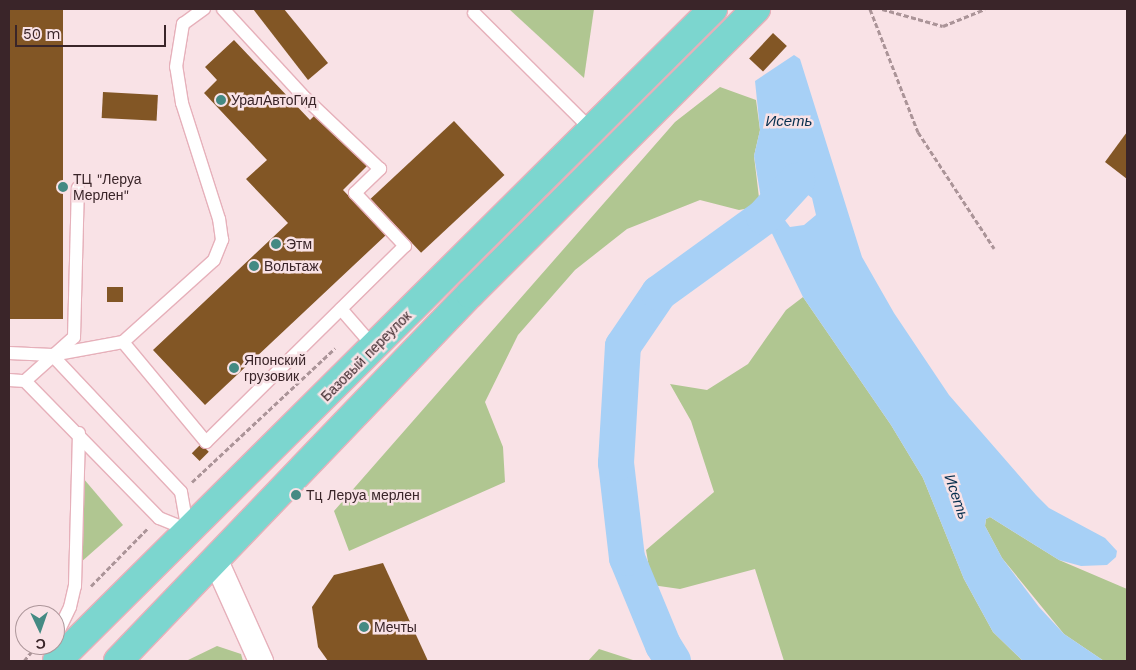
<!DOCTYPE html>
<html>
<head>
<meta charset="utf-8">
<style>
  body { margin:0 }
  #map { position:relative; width:1136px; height:670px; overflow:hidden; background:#f9e2e6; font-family:"Work Sans",sans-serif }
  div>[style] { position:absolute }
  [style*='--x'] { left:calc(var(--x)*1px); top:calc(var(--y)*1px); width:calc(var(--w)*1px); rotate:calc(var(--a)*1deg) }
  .green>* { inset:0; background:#b0c691 }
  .water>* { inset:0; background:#a7d0f6 }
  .river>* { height:36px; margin:-18px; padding:0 18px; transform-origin:18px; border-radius:18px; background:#a7d0f6 }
  .building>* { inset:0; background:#825625; transform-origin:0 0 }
  .path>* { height:3px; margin-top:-1.5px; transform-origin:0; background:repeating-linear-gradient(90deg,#ab9498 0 5px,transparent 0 7.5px) }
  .roads { filter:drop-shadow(1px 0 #e6b0ba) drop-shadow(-1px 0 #e6b0ba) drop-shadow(0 1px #e6b0ba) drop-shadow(0 -1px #e6b0ba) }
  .service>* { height:12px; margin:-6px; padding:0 6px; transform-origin:6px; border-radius:6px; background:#fff }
  .minor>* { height:24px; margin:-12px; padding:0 12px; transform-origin:12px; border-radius:12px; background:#fff }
  .primary>* { height:28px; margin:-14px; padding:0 14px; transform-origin:14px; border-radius:14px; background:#7cd6cf }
  .dots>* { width:14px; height:14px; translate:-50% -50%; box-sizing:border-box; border:2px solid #f9e2e6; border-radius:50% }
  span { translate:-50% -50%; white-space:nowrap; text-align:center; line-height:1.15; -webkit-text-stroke:5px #f9e2e6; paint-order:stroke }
  .poi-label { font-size:14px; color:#3a2529 }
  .left { translate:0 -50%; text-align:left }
  .street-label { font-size:14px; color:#3a2529 }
  .water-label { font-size:15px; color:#072f4e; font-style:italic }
  .frame { position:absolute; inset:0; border:10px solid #3a2529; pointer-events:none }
  .north { position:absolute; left:15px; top:605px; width:50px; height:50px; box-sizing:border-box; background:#f9e2e6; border:1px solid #ad969a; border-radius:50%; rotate:177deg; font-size:14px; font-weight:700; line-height:20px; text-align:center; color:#3a2529 }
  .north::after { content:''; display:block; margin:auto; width:18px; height:22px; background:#448a83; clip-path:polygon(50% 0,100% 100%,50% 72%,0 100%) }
  .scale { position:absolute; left:15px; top:25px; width:151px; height:22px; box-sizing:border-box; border:2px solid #3a2529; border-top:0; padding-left:6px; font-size:15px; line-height:18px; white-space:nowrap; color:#3a2529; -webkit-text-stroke:4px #f9e2e6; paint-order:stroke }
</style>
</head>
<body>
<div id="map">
  <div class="green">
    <div style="clip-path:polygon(509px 9px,594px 9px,584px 78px)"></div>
    <div style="clip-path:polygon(720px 87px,756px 100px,760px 130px,754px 156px,760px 206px,739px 210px,700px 200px,627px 229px,575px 270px,518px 335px,485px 402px,503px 447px,505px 482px,349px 551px,334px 511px,675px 122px)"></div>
    <div style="clip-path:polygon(803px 297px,891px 425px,923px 478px,964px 579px,993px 632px,1023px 661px,784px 661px,755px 569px,680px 589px,652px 585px,646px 550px,714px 492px,691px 421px,670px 384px,707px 390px,748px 364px,786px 310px)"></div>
    <div style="clip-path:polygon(83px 478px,123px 525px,80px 563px)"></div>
    <div style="clip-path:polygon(990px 517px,1059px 560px,1127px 589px,1127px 661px,1104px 661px,1064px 634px,1002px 558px,985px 526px,986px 519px)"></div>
    <div style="clip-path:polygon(217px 646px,241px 654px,243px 661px,186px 661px)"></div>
    <div style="clip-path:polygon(599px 649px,636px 661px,588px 661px)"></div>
  </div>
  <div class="water">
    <div style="clip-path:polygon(evenodd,794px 55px,800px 59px,862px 257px,894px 313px,949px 395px,1036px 495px,1049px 508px,1105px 538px,1117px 551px,1116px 557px,1107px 565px,1081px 566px,1059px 560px,990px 517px,986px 519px,985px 526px,1002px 558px,1039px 607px,1064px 634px,1104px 661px,1023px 661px,993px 632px,964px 579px,923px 478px,891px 425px,803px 297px,764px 217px,754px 156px,760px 130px,755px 81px,794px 55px,800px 189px,812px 198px,816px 215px,804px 225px,790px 227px,784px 219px,784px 213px,792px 192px,800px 189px)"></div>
  </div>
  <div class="river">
    <div style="--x:673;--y:661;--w:19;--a:-122"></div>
    <div style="--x:663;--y:645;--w:94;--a:-112.5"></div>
    <div style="--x:627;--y:558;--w:96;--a:-96.6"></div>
    <div style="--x:616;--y:463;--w:117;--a:-86.6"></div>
    <div style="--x:623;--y:346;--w:64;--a:-55.8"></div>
    <div style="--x:659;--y:293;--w:130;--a:-35.9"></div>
    <div style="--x:764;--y:217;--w:49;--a:-47.5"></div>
  </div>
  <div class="building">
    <div style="left:9px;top:9px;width:54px;height:310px"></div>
    <div style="clip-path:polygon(253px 9px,284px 9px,328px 63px,308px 80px)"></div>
    <div style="left:773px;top:33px;width:19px;height:35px;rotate:43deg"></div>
    <div style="clip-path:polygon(234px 40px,310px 120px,322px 108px,372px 161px,343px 190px,386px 235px,205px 405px,153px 350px,288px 223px,246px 179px,267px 160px,204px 93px,217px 80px,205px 67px)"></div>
    <div style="left:103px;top:92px;width:55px;height:26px;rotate:3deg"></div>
    <div style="left:454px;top:121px;width:74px;height:114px;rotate:47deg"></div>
    <div style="clip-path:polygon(1127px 132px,1127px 179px,1105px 162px)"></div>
    <div style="left:107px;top:287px;width:16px;height:15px"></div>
    <div style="left:201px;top:444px;width:11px;height:13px;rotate:45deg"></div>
    <div style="clip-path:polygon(383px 563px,428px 661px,328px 661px,318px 647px,312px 607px,334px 575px)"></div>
  </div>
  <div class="path">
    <div style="--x:870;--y:9;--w:132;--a:68.7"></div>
    <div style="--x:918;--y:132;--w:139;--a:56.8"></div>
    <div style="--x:882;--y:9;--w:63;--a:15.6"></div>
    <div style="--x:943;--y:26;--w:45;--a:-22"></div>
    <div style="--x:192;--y:482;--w:196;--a:-43.1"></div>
    <div style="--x:91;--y:586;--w:81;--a:-45.5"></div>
    <div style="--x:24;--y:661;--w:21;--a:-51"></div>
  </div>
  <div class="roads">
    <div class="service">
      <div style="--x:474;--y:13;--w:166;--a:44.8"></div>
      <div style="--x:341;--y:309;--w:50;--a:49"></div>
      <div style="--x:123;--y:342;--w:130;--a:50.3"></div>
      <div style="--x:206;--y:442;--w:279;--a:-44.6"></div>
      <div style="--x:405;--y:246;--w:73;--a:-133.3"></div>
      <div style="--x:355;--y:193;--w:35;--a:-44"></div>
      <div style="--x:380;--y:169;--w:103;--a:-136.6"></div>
      <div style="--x:305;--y:98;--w:121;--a:-132.7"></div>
      <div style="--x:9;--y:353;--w:43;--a:2.7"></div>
      <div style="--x:52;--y:355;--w:72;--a:-10.4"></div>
      <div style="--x:123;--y:342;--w:122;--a:-42"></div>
      <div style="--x:214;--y:260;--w:22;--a:-68"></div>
      <div style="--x:222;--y:240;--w:21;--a:-98"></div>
      <div style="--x:219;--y:219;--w:122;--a:-107.7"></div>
      <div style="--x:182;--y:103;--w:36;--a:-99"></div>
      <div style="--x:176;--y:67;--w:44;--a:-80.8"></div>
      <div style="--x:183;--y:24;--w:26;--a:-36"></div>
      <div style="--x:52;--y:355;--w:188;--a:46.7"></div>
      <div style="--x:181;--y:492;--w:39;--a:80"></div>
      <div style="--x:9;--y:380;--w:16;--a:4"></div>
      <div style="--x:25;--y:381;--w:192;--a:45.6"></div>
      <div style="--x:159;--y:518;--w:31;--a:22"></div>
      <div style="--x:25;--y:381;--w:66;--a:-41.9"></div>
      <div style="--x:74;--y:337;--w:149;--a:-88.5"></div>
      <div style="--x:55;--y:638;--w:34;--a:-64"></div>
      <div style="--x:70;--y:607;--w:22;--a:-77"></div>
      <div style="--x:75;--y:586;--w:153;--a:-88.5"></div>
    </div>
    <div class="minor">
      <div style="--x:216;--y:561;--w:110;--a:65.8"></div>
    </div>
    <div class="primary">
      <div style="--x:57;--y:661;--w:925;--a:-44.82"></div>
      <div style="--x:118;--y:661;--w:509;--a:-46.2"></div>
      <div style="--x:470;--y:294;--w:404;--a:-44.9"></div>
    </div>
  </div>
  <div class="dots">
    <div style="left:221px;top:100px;background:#448a83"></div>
    <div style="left:63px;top:187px;background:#448a83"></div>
    <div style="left:276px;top:244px;background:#448a83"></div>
    <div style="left:254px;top:266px;background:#448a83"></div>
    <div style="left:234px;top:368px;background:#448a83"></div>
    <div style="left:296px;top:495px;background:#448a83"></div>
    <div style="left:364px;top:627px;background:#448a83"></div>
  </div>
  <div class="poi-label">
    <span class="left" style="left:231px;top:100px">УралАвтоГид</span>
    <span class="left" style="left:73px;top:187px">ТЦ "Леруа<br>Мерлен"</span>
    <span class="left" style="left:286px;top:244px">Этм</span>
    <span class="left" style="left:264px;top:266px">Вольтаж</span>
    <span class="left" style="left:244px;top:368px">Японский<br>грузовик</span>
    <span class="left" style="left:306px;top:495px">Тц Леруа мерлен</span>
    <span class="left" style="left:374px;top:627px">Мечты</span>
  </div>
  <div class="street-label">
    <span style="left:366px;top:356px;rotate:-45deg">Базовый переулок</span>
  </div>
  <div class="water-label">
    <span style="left:789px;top:122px">Исеть</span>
    <span style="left:956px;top:497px;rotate:71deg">Исеть</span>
  </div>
  <div class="frame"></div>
  <div class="north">С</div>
  <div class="scale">50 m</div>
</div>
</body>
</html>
